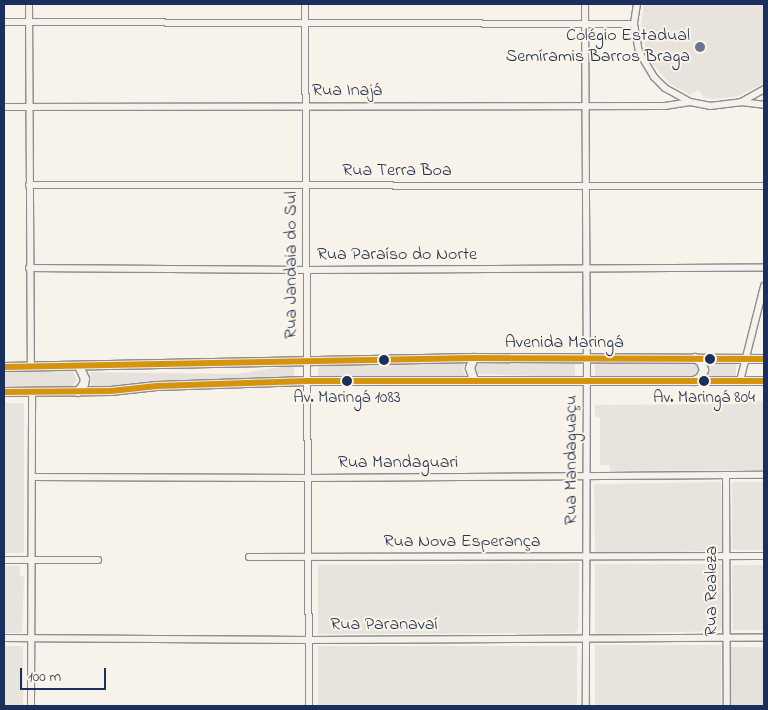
<!DOCTYPE html>
<html>
<head>
<meta charset="utf-8">
<style>
  body { margin:0 }
  #map { position:relative; width:768px; height:710px; overflow:hidden; background:#f7f3ea; font-family:"Indie Flower",sans-serif }
  div>[style] { position:absolute }
  [style*='--x'] { left:calc(var(--x)*1px); top:calc(var(--y)*1px); width:calc(var(--w)*1px); rotate:calc(var(--a)*1deg) }
  .built>* { inset:0; background:#e8e4dd; transform-origin:0 0 }
  .green>* { inset:0; background:#e6e2db; transform-origin:0 0 }
  .roads { filter:drop-shadow(1px 0 #8a8c91) drop-shadow(-1px 0 #8a8c91) drop-shadow(0 1px #8a8c91) drop-shadow(0 -1px #8a8c91) }
  .minor>* { height:6px; margin:-3px; padding:0 3px; transform-origin:3px; border-radius:3px; background:#f5f2ec }
  .major>* { height:8px; margin:-4px; padding:0 4px; transform-origin:4px; border-radius:4px; background:#f5f2ec }
  .bus-1>* { height:6px; margin:-3px; padding:0 3px; transform-origin:3px; border-radius:3px; background:#d6940e }
  .dots>* { width:14px; height:14px; translate:-50% -50%; box-sizing:border-box; border:2px solid #fcf5e5; border-radius:50% }
  span { translate:-50% -50%; white-space:nowrap; text-align:center; line-height:1.15; -webkit-text-stroke:4px #fcf5e5; paint-order:stroke }
  .bus-label { font-size:17px; color:#1b2f5e }
  .poi-label { font-size:18px; color:#1b2f5e }
  .right { translate:-100% -50%; text-align:right }
  .street-label { font-size:18px; color:#1b2f5e }
  .frame { position:absolute; inset:0; border:5px solid #1b2f5e; pointer-events:none }
  .scale { position:absolute; left:20px; top:668px; width:86px; height:22px; box-sizing:border-box; border:2px solid #1b2f5e; border-top:0; padding-left:6px; font-size:15px; line-height:18px; white-space:nowrap; color:#1b2f5e; -webkit-text-stroke:4px #fcf5e5; paint-order:stroke }
</style>
</head>
<body>
<div id="map">
  <div class="built">
    <div style="clip-path:polygon(644px 4px,764px 4px,764px 83px,738px 96px,715px 99px,705px 98px,698px 90px,690px 95px,669px 83px,652px 63px,643px 39px,641px 25px)"></div>
    <div style="clip-path:polygon(739px 400px,764px 401px,764px 470px,610px 471px,610px 465px,600px 465px,600px 417px,595px 417px,595px 405px,737px 404px)"></div>
    <div style="clip-path:polygon(4px 403px,24px 403px,24px 550px,22px 553px,4px 553px)"></div>
    <div style="left:721px;top:482px;width:69px;height:127px;rotate:89deg"></div>
    <div style="left:732px;top:482px;width:32px;height:68px"></div>
    <div style="clip-path:polygon(579px 563px,578px 630px,575px 633px,318px 634px,318px 565px)"></div>
    <div style="clip-path:polygon(595px 564px,721px 564px,722px 628px,719px 631px,597px 634px,595px 632px)"></div>
    <div style="clip-path:polygon(734px 565px,764px 565px,764px 630px,733px 630px,732px 567px)"></div>
    <div style="clip-path:polygon(4px 566px,20px 566px,20px 576px,24px 577px,22px 633px,4px 633px)"></div>
    <div style="left:595px;top:645px;width:126px;height:61px"></div>
    <div style="left:4px;top:646px;width:19px;height:60px"></div>
    <div style="left:318px;top:646px;width:259px;height:60px"></div>
  </div>
  <div class="green">
    <div style="left:595px;top:361px;width:141px;height:15px"></div>
    <div style="clip-path:polygon(465px 362px,463px 370px,466px 376px,318px 377px,318px 365px)"></div>
    <div style="clip-path:polygon(575px 362px,575px 377px,476px 374px,473px 366px,477px 363px)"></div>
    <div style="clip-path:polygon(294px 365px,294px 377px,157px 383px,91px 389px,90px 372px,237px 374px)"></div>
    <div style="clip-path:polygon(4px 371px,73px 371px,77px 380px,71px 388px,4px 388px)"></div>
    <div style="left:731px;top:647px;width:33px;height:59px"></div>
  </div>
  <div class="roads">
    <div class="minor">
      <div style="--x:29;--y:4;--w:362;--a:89.7"></div>
      <div style="--x:305;--y:4;--w:702;--a:89.67"></div>
      <div style="--x:585;--y:4;--w:353;--a:89.7"></div>
      <div style="--x:587;--y:357;--w:349;--a:90.2"></div>
      <div style="--x:637;--y:4;--w:20;--a:99"></div>
      <div style="--x:634;--y:24;--w:28;--a:80"></div>
      <div style="--x:639;--y:52;--w:29;--a:59"></div>
      <div style="--x:654;--y:77;--w:16;--a:45"></div>
      <div style="--x:665;--y:88;--w:29;--a:29"></div>
      <div style="--x:690;--y:102;--w:20;--a:11"></div>
      <div style="--x:710;--y:106;--w:31;--a:-7"></div>
      <div style="--x:741;--y:102;--w:26;--a:-29"></div>
      <div style="--x:4;--y:22;--w:630;--a:0.18"></div>
      <div style="--x:741;--y:102;--w:23;--a:7"></div>
      <div style="--x:4;--y:107;--w:661;--a:-0.09"></div>
      <div style="--x:665;--y:106;--w:25;--a:-9"></div>
      <div style="--x:29;--y:185;--w:735;--a:0.08"></div>
      <div style="--x:29;--y:268;--w:279;--a:0.4"></div>
      <div style="--x:308;--y:270;--w:456;--a:-0.3"></div>
      <div style="--x:740;--y:381;--w:98;--a:-75.8"></div>
      <div style="--x:726;--y:475;--w:231;--a:89.8"></div>
      <div style="--x:32;--y:477;--w:276;--a:0.2"></div>
      <div style="--x:308;--y:478;--w:456;--a:-0.4"></div>
      <div style="--x:249;--y:557;--w:515;--a:-0.11"></div>
      <div style="--x:4;--y:560;--w:94;--a:0"></div>
      <div style="--x:4;--y:638;--w:304;--a:0.4"></div>
      <div style="--x:308;--y:640;--w:456;--a:-0.3"></div>
      <div style="--x:31;--y:706;--w:314;--a:-89.8"></div>
    </div>
    <div class="major">
      <div style="--x:474;--y:358;--w:11;--a:112"></div>
      <div style="--x:470;--y:368;--w:13;--a:72"></div>
      <div style="--x:4;--y:367;--w:470;--a:-1.1"></div>
      <div style="--x:474;--y:358;--w:290;--a:0.2"></div>
      <div style="--x:694;--y:381;--w:7;--a:-27"></div>
      <div style="--x:700;--y:378;--w:9;--a:-63"></div>
      <div style="--x:704;--y:370;--w:9;--a:-111"></div>
      <div style="--x:701;--y:362;--w:7;--a:-146"></div>
      <div style="--x:4;--y:392;--w:107;--a:-0.5"></div>
      <div style="--x:111;--y:391;--w:46;--a:-6.2"></div>
      <div style="--x:157;--y:386;--w:150;--a:-1.9"></div>
      <div style="--x:307;--y:381;--w:457;--a:0"></div>
      <div style="--x:78;--y:392;--w:10;--a:-53"></div>
      <div style="--x:84;--y:384;--w:5;--a:-79"></div>
      <div style="--x:85;--y:379;--w:14;--a:-115"></div>
    </div>
  </div>
  <div class="bus-1">
    <div style="--x:4;--y:367;--w:470;--a:-1.1"></div>
    <div style="--x:474;--y:358;--w:290;--a:0.2"></div>
    <div style="--x:4;--y:392;--w:107;--a:-0.5"></div>
    <div style="--x:111;--y:391;--w:46;--a:-6.2"></div>
    <div style="--x:157;--y:386;--w:150;--a:-1.9"></div>
    <div style="--x:307;--y:381;--w:457;--a:0"></div>
  </div>
  <div class="dots">
    <div style="left:700px;top:47px;background:#68748f"></div>
    <div style="left:710px;top:359px;background:#1b2f5e"></div>
    <div style="left:384px;top:360px;background:#1b2f5e"></div>
    <div style="left:347px;top:381px;background:#1b2f5e"></div>
    <div style="left:704px;top:381px;background:#1b2f5e"></div>
  </div>
  <div class="bus-label">
    <span style="left:347px;top:398px">Av. Maringá 1083</span>
    <span style="left:704px;top:398px">Av. Maringá 804</span>
  </div>
  <div class="poi-label">
    <span class="right" style="left:690px;top:47px">Colégio Estadual<br>Semíramis Barros Braga</span>
  </div>
  <div class="street-label">
    <span style="left:347px;top:91px">Rua Inajá</span>
    <span style="left:397px;top:171px">Rua Terra Boa</span>
    <span style="left:397px;top:255px">Rua Paraíso do Norte</span>
    <span style="left:292px;top:265px;rotate:-90deg">Rua Jandaia do Sul</span>
    <span style="left:564px;top:343px">Avenida Maringá</span>
    <span style="left:572px;top:460px;rotate:-90deg">Rua Mandaguaçu</span>
    <span style="left:398px;top:463px">Rua Mandaguari</span>
    <span style="left:462px;top:542px">Rua Nova Esperança</span>
    <span style="left:712px;top:591px;rotate:-90deg">Rua Realeza</span>
    <span style="left:384px;top:625px">Rua Paranavaí</span>
  </div>
  <div class="frame"></div>
  <div class="scale">100 m</div>
</div>
</body>
</html>
